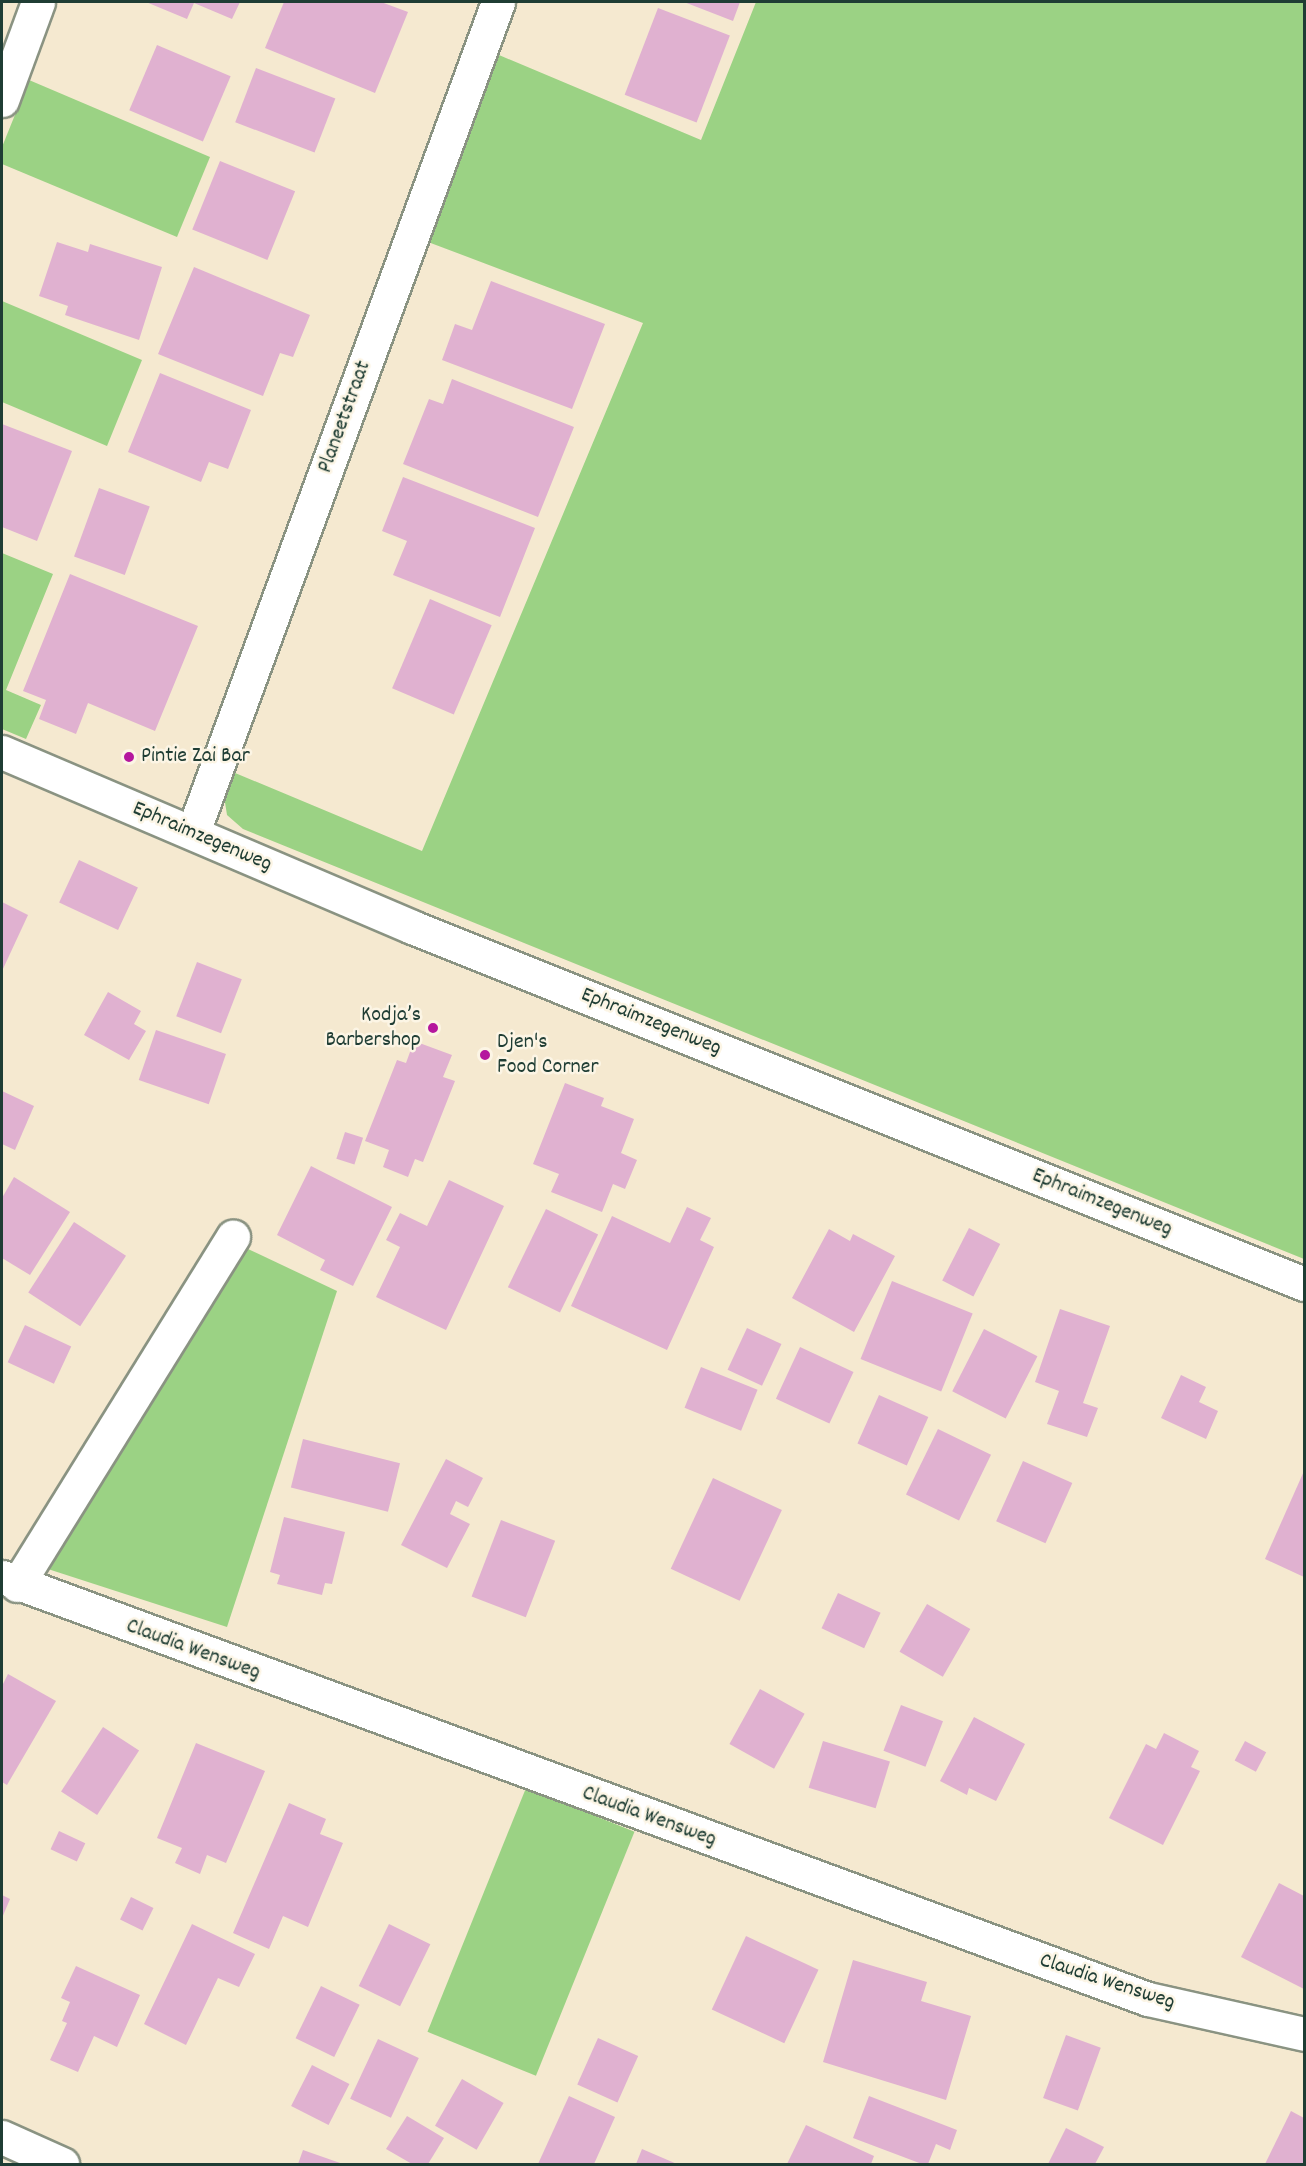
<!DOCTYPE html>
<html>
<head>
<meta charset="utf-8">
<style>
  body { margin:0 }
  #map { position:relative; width:1306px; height:2166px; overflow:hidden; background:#f5e9d0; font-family:Dekko,sans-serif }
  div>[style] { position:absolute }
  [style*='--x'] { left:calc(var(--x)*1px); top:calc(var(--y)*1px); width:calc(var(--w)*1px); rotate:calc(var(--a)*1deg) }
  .green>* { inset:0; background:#9bd284; transform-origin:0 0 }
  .building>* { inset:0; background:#e0b1d0; transform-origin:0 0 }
  .roads { filter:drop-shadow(2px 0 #8a9382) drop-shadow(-2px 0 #8a9382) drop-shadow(0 2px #8a9382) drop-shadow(0 -2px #8a9382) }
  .minor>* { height:33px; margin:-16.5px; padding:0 16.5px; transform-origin:16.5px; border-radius:16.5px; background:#fff }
  .dots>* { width:16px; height:16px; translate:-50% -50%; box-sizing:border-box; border:3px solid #fcf5e5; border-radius:50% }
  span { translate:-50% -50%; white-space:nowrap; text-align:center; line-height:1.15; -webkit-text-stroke:5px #fcf5e5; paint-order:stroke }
  .street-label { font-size:22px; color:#1f3d34 }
  .poi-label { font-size:22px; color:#1f3d34 }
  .left { translate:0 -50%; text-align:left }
  .right { translate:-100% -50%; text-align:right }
  .frame { position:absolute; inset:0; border:3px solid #1f3d34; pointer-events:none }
</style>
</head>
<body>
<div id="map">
  <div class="green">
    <div style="clip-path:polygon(756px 2px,1304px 2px,1304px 1259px,243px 829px,227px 815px,224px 796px,228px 770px,422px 851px,643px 323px,428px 242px,499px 55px,701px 140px)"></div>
    <div style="clip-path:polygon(29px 80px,210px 157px,177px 237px,2px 164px,2px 147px)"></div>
    <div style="clip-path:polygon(2px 301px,142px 360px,107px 446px,2px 402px)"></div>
    <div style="clip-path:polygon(2px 553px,53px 574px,6px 690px,41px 705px,26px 739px,2px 729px)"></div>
    <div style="clip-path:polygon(227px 1239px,337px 1291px,227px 1627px,17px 1559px)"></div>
    <div style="left:526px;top:1788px;width:117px;height:263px;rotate:22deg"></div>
  </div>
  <div class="building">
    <div style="clip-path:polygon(146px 2px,240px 2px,232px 19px,194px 3px,187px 19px)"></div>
    <div style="clip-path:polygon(284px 2px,381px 2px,408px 12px,375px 93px,265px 48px)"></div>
    <div style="clip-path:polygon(684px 2px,740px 2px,733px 21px)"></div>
    <div style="left:658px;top:8px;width:77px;height:93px;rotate:21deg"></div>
    <div style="left:157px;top:45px;width:80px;height:71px;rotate:23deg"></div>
    <div style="left:256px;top:68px;width:85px;height:58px;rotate:21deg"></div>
    <div style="left:220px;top:161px;width:81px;height:74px;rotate:22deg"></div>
    <div style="clip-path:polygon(57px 242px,88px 252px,90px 244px,162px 267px,139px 340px,65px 315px,68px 306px,39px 296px)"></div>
    <div style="clip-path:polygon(194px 267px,310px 315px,293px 357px,280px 353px,263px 396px,158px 354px)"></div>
    <div style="clip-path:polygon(491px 281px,605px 324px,572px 409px,442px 360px,455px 324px,472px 330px)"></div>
    <div style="clip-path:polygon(160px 373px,251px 410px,228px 469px,209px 462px,201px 482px,128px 452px)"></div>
    <div style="clip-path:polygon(452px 379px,574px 427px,538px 517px,403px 464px,429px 399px,443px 404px)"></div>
    <div style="clip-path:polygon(2px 424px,72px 451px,37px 541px,2px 527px)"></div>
    <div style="clip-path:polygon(403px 477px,535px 528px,500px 617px,393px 575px,407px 541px,382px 531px)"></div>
    <div style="left:99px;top:488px;width:54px;height:73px;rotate:20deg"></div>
    <div style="clip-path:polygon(70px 574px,198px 626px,155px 731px,88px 703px,76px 734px,39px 719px,46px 700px,23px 691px)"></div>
    <div style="left:430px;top:599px;width:67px;height:97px;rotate:23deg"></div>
    <div style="left:79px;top:860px;width:65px;height:47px;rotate:25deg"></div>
    <div style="clip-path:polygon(2px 902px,28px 915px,2px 971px)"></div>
    <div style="left:197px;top:962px;width:48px;height:58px;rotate:21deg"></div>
    <div style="clip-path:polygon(108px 992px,141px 1011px,134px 1024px,146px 1031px,129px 1060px,84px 1035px)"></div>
    <div style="left:156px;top:1030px;width:74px;height:53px;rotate:19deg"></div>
    <div style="clip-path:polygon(414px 1041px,452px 1055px,443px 1077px,455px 1081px,423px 1162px,415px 1159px,408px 1177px,383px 1167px,389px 1150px,365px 1141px,397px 1060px,406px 1063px)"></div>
    <div style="clip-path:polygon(565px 1083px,604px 1098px,601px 1106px,634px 1119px,621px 1153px,637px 1160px,625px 1189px,613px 1184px,602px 1212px,551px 1192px,559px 1174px,533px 1164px)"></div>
    <div style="clip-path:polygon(2px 1091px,34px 1106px,15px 1150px,2px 1144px)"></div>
    <div style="left:345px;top:1132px;width:19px;height:28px;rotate:18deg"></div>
    <div style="clip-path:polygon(311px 1166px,392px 1207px,353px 1286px,320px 1270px,325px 1260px,277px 1235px)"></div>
    <div style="clip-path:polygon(14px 1177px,70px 1212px,30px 1275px,2px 1258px,2px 1198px)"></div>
    <div style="clip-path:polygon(449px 1180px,504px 1206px,446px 1330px,376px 1297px,400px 1247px,386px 1240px,400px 1213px,427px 1226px)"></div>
    <div style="clip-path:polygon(687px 1207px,711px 1218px,700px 1240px,714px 1247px,667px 1350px,571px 1306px,612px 1216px,670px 1243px)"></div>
    <div style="left:546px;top:1209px;width:58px;height:87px;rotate:26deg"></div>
    <div style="left:74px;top:1222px;width:62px;height:84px;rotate:33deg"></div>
    <div style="left:969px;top:1228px;width:35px;height:59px;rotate:27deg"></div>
    <div style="clip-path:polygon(829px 1229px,850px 1241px,853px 1234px,895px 1256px,854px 1332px,792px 1298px)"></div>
    <div style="left:892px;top:1281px;width:87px;height:84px;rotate:22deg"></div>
    <div style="clip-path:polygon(1060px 1309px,1110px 1326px,1083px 1403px,1098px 1408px,1087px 1437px,1047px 1424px,1059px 1391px,1035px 1382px)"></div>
    <div style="left:25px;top:1325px;width:51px;height:41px;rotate:25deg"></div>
    <div style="left:747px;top:1328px;width:38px;height:46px;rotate:25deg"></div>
    <div style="left:984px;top:1329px;width:60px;height:70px;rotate:27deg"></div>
    <div style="left:800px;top:1347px;width:59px;height:57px;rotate:25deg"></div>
    <div style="left:701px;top:1367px;width:61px;height:44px;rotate:22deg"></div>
    <div style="clip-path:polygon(1181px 1375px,1206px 1387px,1199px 1402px,1218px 1411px,1206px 1439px,1161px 1418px)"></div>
    <div style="left:879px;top:1395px;width:54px;height:53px;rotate:24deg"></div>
    <div style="left:938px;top:1429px;width:59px;height:73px;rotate:26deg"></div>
    <div style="left:303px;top:1439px;width:100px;height:50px;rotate:14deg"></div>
    <div style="clip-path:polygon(446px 1459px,483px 1478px,468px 1507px,456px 1501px,450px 1514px,470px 1524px,447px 1568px,401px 1545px)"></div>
    <div style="left:1023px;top:1461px;width:54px;height:66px;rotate:24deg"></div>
    <div style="clip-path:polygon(1304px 1471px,1304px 1577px,1265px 1559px)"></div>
    <div style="left:713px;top:1478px;width:76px;height:100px;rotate:25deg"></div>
    <div style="clip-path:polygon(284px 1517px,345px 1532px,332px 1584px,325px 1583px,322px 1595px,277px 1584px,280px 1575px,270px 1572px)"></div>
    <div style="left:501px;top:1520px;width:58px;height:82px;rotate:21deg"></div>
    <div style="left:838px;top:1593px;width:47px;height:39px;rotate:25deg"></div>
    <div style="left:927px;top:1604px;width:50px;height:55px;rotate:30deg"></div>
    <div style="clip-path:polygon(8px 1674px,56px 1701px,7px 1785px,2px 1782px,2px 1686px)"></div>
    <div style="left:760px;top:1689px;width:51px;height:63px;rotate:29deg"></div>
    <div style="left:901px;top:1705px;width:45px;height:49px;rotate:21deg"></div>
    <div style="clip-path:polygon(974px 1717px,1025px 1744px,996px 1801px,969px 1788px,967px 1795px,940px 1781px)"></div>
    <div style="left:103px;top:1727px;width:43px;height:77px;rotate:33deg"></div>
    <div style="clip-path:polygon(1164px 1733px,1199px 1751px,1191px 1767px,1200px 1771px,1163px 1845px,1109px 1818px,1146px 1744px,1156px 1749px)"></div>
    <div style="left:823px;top:1741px;width:70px;height:49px;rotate:17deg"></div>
    <div style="left:1245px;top:1741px;width:24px;height:22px;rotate:28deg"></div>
    <div style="clip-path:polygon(196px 1743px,265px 1771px,226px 1863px,207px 1855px,200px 1874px,175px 1863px,182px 1848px,157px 1838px)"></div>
    <div style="clip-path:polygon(289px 1803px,326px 1819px,320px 1834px,343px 1843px,308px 1927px,283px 1916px,269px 1949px,233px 1933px)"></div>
    <div style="left:59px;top:1831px;width:29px;height:20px;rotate:25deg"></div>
    <div style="clip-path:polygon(1279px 1883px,1304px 1896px,1304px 1989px,1241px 1957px)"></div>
    <div style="clip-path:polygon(2px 1895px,10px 1899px,2px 1918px)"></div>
    <div style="left:131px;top:1897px;width:25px;height:25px;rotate:26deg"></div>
    <div style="clip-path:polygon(192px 1924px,255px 1954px,239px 1987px,218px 1978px,186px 2045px,144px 2024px)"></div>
    <div style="left:389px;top:1924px;width:46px;height:69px;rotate:26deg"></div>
    <div style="left:746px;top:1936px;width:80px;height:81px;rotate:25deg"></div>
    <div style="clip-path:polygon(853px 1960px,927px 1982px,921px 2001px,971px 2016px,946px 2100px,823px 2062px)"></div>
    <div style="clip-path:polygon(76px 1966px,140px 1995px,117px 2047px,94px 2036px,78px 2072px,50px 2060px,67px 2023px,62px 2021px,70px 2002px,61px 1998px)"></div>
    <div style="left:321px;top:1986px;width:43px;height:58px;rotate:26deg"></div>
    <div style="left:1066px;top:2035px;width:37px;height:67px;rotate:20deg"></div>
    <div style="left:598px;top:2038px;width:44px;height:51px;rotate:24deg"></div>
    <div style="left:378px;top:2039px;width:45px;height:66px;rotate:25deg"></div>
    <div style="left:312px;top:2065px;width:42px;height:46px;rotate:27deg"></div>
    <div style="left:462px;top:2079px;width:48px;height:54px;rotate:30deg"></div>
    <div style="clip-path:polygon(569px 2096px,615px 2117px,594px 2164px,538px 2164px)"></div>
    <div style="clip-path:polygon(869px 2096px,957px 2130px,950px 2150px,936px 2144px,928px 2164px,922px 2164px,853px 2138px)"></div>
    <div style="clip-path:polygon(1291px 2111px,1304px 2118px,1304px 2164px,1265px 2164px)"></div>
    <div style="clip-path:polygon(407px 2116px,444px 2138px,428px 2164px,412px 2164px,386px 2149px)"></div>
    <div style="clip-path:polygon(806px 2125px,874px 2156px,871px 2164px,787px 2164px)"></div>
    <div style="clip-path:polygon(1066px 2128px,1104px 2147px,1095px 2164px,1048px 2164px)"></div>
    <div style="clip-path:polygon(642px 2149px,677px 2164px,636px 2164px)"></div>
    <div style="clip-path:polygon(303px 2150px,343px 2164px,298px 2164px)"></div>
  </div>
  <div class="roads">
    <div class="minor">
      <div style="--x:2;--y:100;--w:104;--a:-69.8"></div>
      <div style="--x:2;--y:752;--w:446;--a:23.1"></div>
      <div style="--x:412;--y:927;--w:961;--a:21.81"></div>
      <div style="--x:193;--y:832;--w:884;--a:-69.82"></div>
      <div style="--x:2;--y:1577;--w:1221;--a:20.22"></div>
      <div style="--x:1148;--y:1999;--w:160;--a:12.6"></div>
      <div style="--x:17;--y:1585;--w:410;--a:-58.2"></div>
      <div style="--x:2;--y:2137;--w:66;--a:24.2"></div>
    </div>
  </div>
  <div class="dots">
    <div style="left:129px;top:757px;background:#b5179e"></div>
    <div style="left:433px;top:1028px;background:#b5179e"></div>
    <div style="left:485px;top:1055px;background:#b5179e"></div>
  </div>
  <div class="street-label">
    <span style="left:345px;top:417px;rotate:-70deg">Planeetstraat</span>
    <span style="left:202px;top:837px;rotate:23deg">Ephraimzegenweg</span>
    <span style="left:651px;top:1022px;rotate:22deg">Ephraimzegenweg</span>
    <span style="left:1102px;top:1203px;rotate:22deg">Ephraimzegenweg</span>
    <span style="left:193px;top:1650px;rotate:20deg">Claudia Wensweg</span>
    <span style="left:649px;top:1817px;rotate:20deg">Claudia Wensweg</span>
    <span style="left:1107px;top:1982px;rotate:18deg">Claudia Wensweg</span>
  </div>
  <div class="poi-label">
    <span class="left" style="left:141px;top:757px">Pintie Zai Bar</span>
    <span class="right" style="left:421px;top:1028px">Kodja’s<br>Barbershop</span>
    <span class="left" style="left:497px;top:1055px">Djen's<br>Food Corner</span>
  </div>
  <div class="frame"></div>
</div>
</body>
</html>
